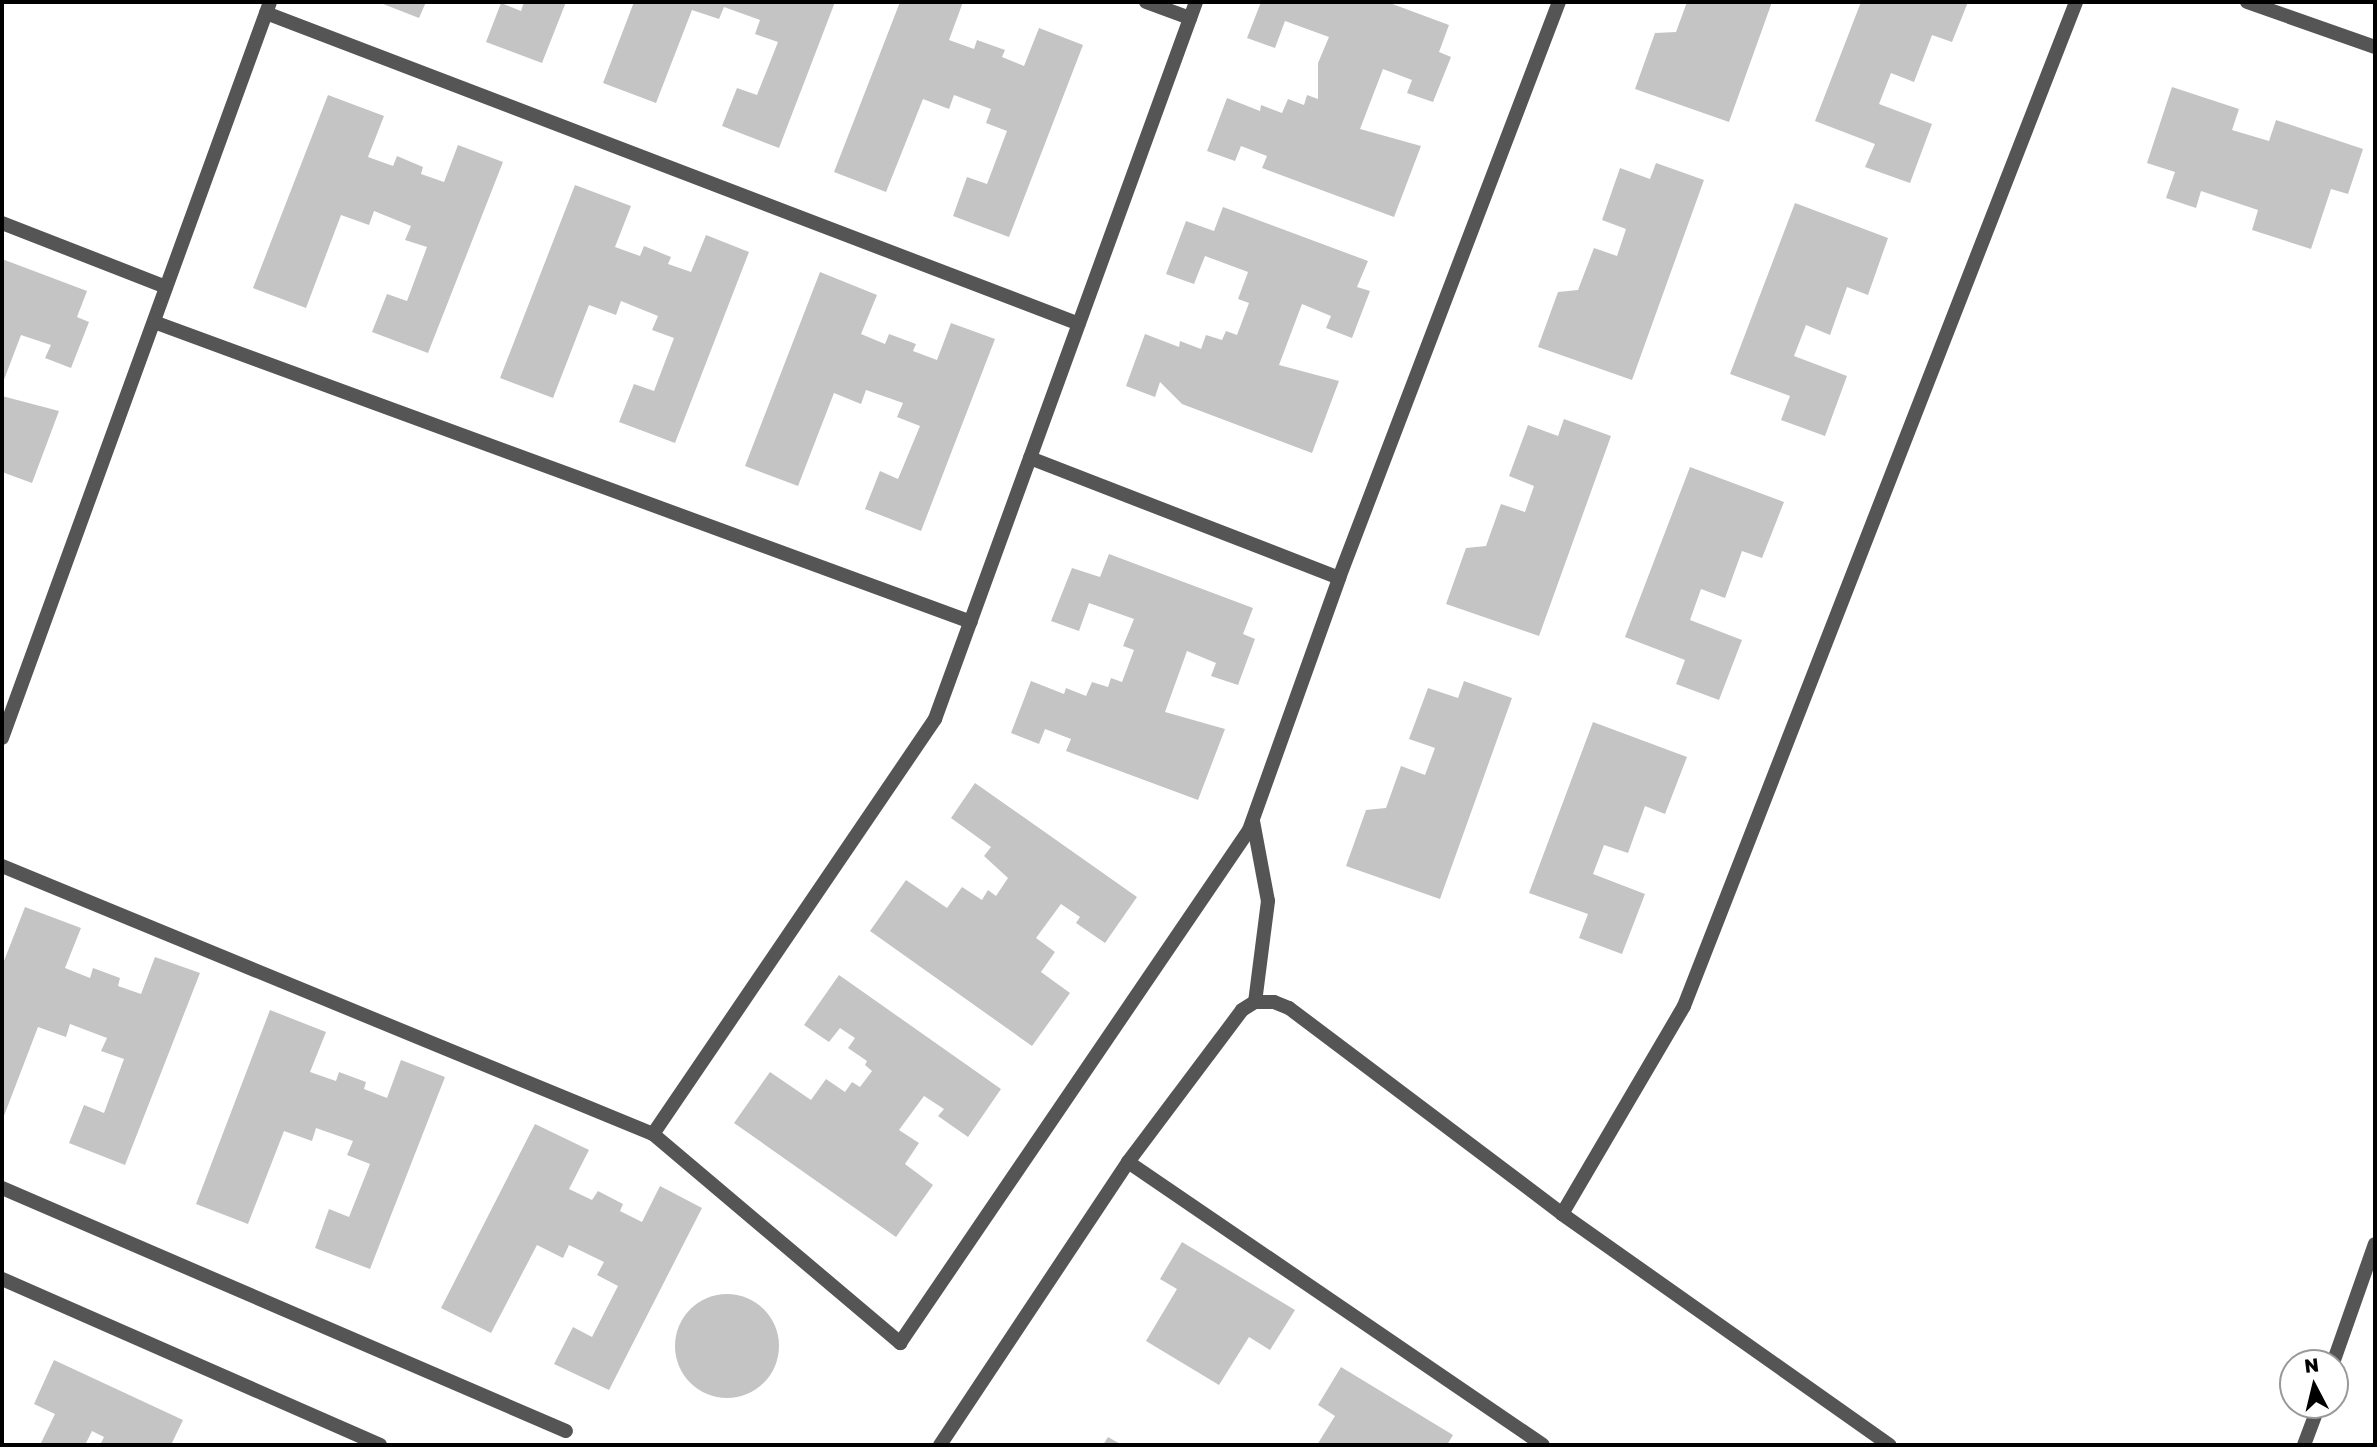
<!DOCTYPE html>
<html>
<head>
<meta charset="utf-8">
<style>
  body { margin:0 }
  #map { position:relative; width:2377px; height:1447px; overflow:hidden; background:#fff; font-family:"Golos Text",sans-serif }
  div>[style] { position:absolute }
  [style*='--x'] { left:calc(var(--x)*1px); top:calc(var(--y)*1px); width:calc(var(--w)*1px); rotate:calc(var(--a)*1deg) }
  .building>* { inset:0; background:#c4c4c4 }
  .round { border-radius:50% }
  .service>* { height:14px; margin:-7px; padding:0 7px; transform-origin:7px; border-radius:7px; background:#555 }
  span { translate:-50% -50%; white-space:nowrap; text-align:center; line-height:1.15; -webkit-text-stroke:7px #fff; paint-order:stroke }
  .frame { position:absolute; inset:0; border:4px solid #000; pointer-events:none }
  .north { position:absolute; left:2279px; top:1349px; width:70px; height:70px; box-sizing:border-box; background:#fff; border:2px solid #999; border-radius:50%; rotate:353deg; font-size:19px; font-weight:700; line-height:28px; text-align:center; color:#000 }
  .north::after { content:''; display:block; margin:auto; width:24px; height:32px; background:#000; clip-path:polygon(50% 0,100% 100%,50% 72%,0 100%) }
</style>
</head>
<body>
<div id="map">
  <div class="building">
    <div style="clip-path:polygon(378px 2px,426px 2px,419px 18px)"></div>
    <div style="clip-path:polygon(524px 2px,566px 2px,542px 63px,486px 42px,501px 3px,521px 11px)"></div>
    <div style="clip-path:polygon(634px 2px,835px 2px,779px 148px,722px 126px,737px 88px,757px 95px,778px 42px,755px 34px,760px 20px,724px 7px,719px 19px,692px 10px,656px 103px,603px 83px)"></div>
    <div style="clip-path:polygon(900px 2px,963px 2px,949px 40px,974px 49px,977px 40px,1005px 50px,1002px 57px,1024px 66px,1039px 28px,1083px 45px,1009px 237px,953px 216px,967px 177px,987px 184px,1007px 131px,986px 123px,991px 109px,954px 95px,949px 109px,923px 99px,886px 192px,834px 172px)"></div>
    <div style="clip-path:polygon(1261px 2px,1387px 2px,1449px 25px,1439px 52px,1451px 57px,1433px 102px,1407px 93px,1412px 80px,1383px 69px,1360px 129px,1421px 146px,1394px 217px,1262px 168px,1267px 156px,1241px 146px,1235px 161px,1207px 151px,1227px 98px,1260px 111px,1261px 105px,1282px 113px,1288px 99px,1304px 105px,1307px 95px,1318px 99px,1318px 63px,1329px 37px,1285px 21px,1275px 48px,1247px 38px)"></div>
    <div style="clip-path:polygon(1687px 2px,1772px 2px,1729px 122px,1635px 89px,1655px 33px,1676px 32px)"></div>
    <div style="clip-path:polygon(1861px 2px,1968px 2px,1952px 42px,1932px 35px,1914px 82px,1891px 73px,1879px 104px,1932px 124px,1910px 183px,1865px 167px,1875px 144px,1815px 121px)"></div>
    <div style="clip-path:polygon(2172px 87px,2239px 109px,2232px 130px,2269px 141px,2276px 120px,2363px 149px,2348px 194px,2331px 189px,2311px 249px,2252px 230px,2258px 210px,2201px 191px,2196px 208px,2166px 198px,2175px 172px,2147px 163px)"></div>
    <div style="clip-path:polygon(328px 95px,384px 116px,368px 157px,393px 166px,397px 156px,423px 167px,421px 174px,444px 182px,458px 145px,503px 162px,428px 353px,372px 332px,387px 294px,407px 301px,427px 247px,405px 240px,411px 226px,374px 211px,369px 225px,341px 215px,306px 308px,253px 288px)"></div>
    <div style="clip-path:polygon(1656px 163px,1704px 180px,1632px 380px,1538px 347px,1558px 292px,1578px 290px,1594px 248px,1617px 256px,1626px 229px,1602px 220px,1620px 168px,1650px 179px)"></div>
    <div style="clip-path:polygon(575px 185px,631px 206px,615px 247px,640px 256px,644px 246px,671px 257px,668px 264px,691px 272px,706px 235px,749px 252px,675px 443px,619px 422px,634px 384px,654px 391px,674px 338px,652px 330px,658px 316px,621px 301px,616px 315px,589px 305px,553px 398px,500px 378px)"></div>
    <div style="clip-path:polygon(1795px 203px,1888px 238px,1868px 295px,1847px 287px,1830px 335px,1806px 325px,1794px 356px,1847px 376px,1825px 436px,1781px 420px,1790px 396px,1730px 374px)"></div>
    <div style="clip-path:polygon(1223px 207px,1368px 261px,1357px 287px,1370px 291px,1352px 338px,1326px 328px,1331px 316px,1302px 304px,1279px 365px,1339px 381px,1312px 453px,1182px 404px,1160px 382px,1155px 397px,1126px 386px,1145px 334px,1179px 347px,1180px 341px,1201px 349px,1206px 335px,1222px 340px,1226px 331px,1237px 335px,1249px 303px,1238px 299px,1248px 272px,1205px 256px,1194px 284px,1166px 274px,1186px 221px,1214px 231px)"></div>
    <div style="clip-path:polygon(2px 259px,87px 291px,77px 317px,89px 322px,71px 368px,45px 358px,51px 345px,21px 335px,2px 385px)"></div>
    <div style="clip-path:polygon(820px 272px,877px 295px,861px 334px,885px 344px,889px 334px,916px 344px,913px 351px,937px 360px,951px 323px,995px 339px,921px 531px,865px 509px,880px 471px,898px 479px,920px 426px,897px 417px,903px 403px,866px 390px,861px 404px,834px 393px,798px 486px,745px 466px)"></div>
    <div style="clip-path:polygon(2px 396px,59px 411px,32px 483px,2px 472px)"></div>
    <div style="clip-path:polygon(1564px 419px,1611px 436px,1539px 636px,1446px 604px,1466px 548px,1486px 546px,1501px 504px,1525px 512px,1534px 486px,1509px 476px,1528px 425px,1558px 436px)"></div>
    <div style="clip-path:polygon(1690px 467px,1784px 502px,1762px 558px,1742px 551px,1725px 598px,1701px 589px,1690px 620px,1742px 640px,1719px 700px,1676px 684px,1685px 660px,1625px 637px)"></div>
    <div style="clip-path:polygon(1109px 554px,1253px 608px,1243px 634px,1255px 639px,1238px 685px,1211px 676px,1216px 663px,1187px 651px,1165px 712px,1225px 729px,1198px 800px,1066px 751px,1071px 739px,1045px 729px,1039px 744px,1011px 733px,1031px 681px,1064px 694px,1066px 688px,1086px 696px,1092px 682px,1108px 687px,1111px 678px,1122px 682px,1134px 650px,1123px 646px,1134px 619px,1089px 603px,1079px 631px,1051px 621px,1072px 568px,1100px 577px)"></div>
    <div style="clip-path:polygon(1464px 681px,1512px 698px,1440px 899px,1346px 866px,1366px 810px,1386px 808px,1401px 766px,1425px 775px,1435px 748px,1409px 739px,1428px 688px,1458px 698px)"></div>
    <div style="clip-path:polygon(1593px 722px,1687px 757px,1665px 814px,1645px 806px,1628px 853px,1604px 845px,1593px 874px,1645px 894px,1622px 954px,1579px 938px,1588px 914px,1529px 893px)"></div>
    <div style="clip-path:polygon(975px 783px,1137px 897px,1105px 943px,1076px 923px,1080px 917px,1061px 904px,1036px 938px,1055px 952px,1041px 972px,1070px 993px,1032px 1046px,870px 931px,906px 880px,947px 908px,962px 887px,982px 900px,988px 890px,996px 896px,1008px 878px,984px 856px,991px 847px,951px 818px)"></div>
    <div style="clip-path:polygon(25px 907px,81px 928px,65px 968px,90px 978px,93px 968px,120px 978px,118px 986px,141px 994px,155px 957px,200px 973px,125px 1165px,69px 1143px,84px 1105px,104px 1113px,124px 1059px,101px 1051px,107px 1038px,70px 1024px,66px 1037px,38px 1027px,2px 1121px,2px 966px)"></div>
    <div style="clip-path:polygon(839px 975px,1001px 1089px,968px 1137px,938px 1116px,944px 1109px,924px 1096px,899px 1130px,919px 1143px,905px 1164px,933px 1185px,896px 1237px,734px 1123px,770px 1072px,811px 1100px,826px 1079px,845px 1092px,852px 1082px,860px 1087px,872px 1071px,865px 1065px,867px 1061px,848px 1048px,855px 1038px,840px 1028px,829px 1042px,804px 1025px)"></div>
    <div style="clip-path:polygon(270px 1010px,326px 1032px,310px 1072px,336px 1081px,339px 1072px,366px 1082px,364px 1089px,387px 1098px,401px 1060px,445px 1077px,370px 1269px,315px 1248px,329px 1209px,349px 1217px,370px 1164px,347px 1155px,353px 1141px,316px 1128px,312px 1141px,284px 1131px,248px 1224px,196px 1204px)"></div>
    <div style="clip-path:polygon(535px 1124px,589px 1150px,569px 1189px,592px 1200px,598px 1191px,623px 1204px,620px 1211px,642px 1222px,660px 1186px,702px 1208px,609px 1390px,554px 1364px,573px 1327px,592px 1337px,618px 1286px,597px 1275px,604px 1262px,569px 1245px,563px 1258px,537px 1245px,491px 1333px,441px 1308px)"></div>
    <div style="clip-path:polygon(1182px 1242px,1295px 1310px,1270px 1350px,1249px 1337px,1219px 1385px,1146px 1341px,1177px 1289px,1160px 1279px)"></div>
    <div class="round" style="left:675px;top:1294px;width:104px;height:104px"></div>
    <div style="clip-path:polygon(54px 1360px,183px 1420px,171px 1445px,100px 1445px,104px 1437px,92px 1431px,85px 1445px,40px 1445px,55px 1414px,34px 1404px)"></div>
    <div style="clip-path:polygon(1341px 1367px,1453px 1435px,1447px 1445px,1317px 1445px,1335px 1416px,1318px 1405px)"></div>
    <div style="clip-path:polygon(1108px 1437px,1122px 1445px,1103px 1445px)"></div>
  </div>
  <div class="service">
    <div style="--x:1146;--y:2;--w:47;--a:20"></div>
    <div style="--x:2247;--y:2;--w:136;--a:19.4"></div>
    <div style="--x:266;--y:13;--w:870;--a:20.93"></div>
    <div style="--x:2;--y:223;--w:176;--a:21.3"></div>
    <div style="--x:154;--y:322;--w:870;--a:20.16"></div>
    <div style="--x:1030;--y:458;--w:331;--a:21.2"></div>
    <div style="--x:2;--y:738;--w:783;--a:-69.99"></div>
    <div style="--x:1253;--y:821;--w:81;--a:79.4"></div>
    <div style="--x:1268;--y:901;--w:102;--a:97.3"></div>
    <div style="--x:2;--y:866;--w:704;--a:22.38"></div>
    <div style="--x:653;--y:1134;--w:324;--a:40.2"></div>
    <div style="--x:900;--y:1343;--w:620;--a:-55.77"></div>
    <div style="--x:1249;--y:830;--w:268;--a:-70.3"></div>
    <div style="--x:1339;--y:578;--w:617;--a:-69.1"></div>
    <div style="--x:653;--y:1134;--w:502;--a:-55.8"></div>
    <div style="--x:935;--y:719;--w:763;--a:-70"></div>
    <div style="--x:1128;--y:1162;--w:502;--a:34.29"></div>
    <div style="--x:2;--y:1188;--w:614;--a:23.31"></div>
    <div style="--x:1562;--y:1214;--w:241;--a:-59.6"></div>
    <div style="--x:1684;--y:1006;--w:1078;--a:-68.67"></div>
    <div style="--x:2;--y:1279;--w:413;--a:23.7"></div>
    <div style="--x:2333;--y:1363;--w:126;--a:-70.6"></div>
    <div style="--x:940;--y:1445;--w:340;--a:-56.4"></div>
    <div style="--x:1128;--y:1162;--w:190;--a:-53.1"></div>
    <div style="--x:1242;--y:1010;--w:15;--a:-32"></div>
    <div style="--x:1255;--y:1002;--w:19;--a:0"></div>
    <div style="--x:1274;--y:1002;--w:16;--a:22"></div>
    <div style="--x:1289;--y:1008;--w:342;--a:37"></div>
    <div style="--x:1562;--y:1214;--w:401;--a:35.2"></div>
    <div style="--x:2304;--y:1445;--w:43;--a:-69.4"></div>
  </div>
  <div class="frame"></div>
  <div class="north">N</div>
</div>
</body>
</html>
